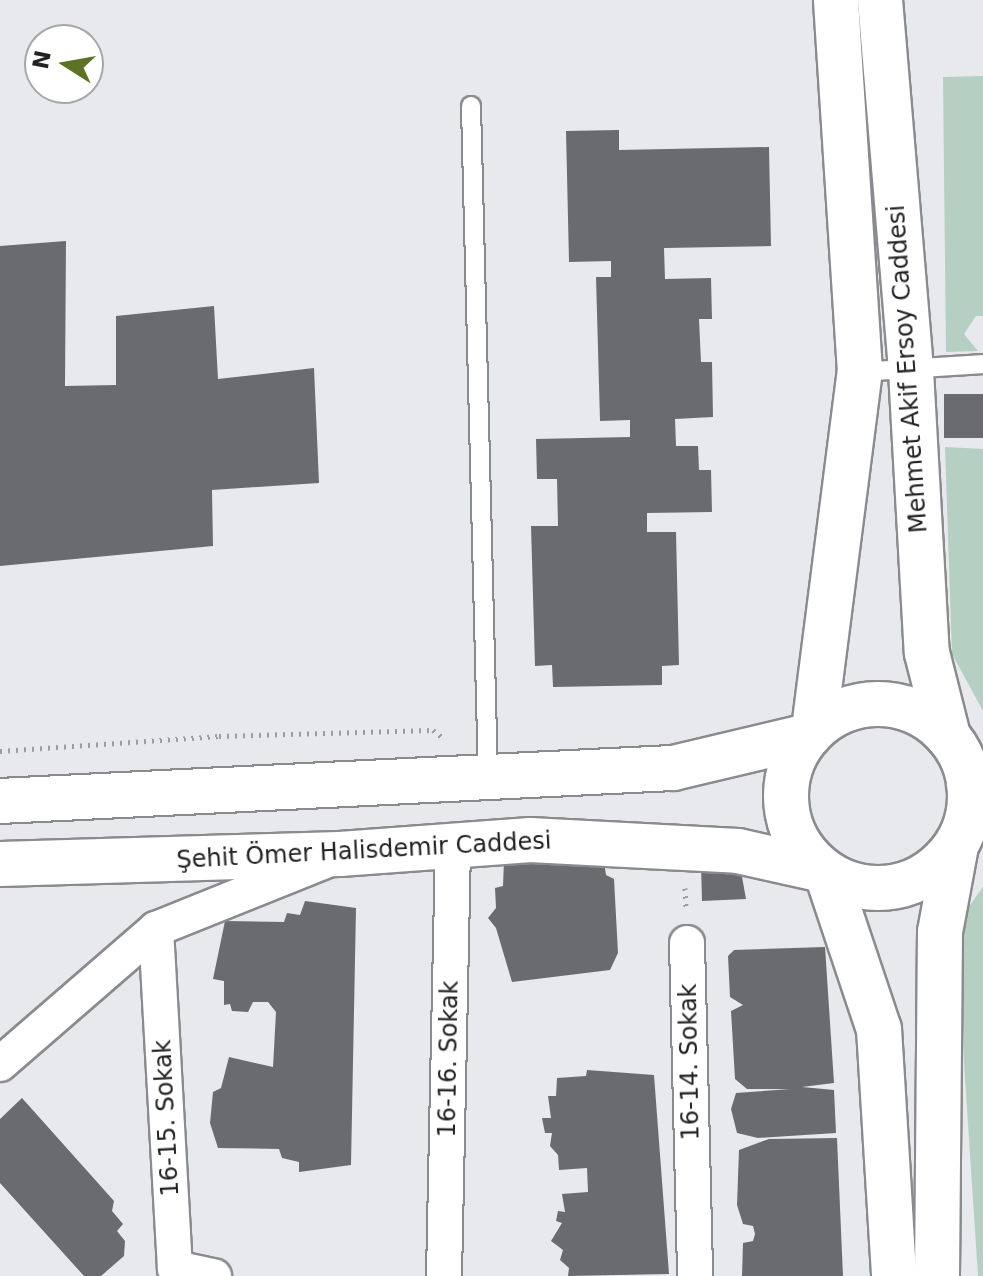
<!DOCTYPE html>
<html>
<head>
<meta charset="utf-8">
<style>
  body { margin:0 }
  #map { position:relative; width:983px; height:1276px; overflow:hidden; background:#e8e9ed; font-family:"DejaVu Sans",sans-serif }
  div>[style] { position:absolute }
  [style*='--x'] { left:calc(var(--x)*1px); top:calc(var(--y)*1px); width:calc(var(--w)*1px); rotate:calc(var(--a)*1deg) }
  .green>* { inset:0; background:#b5cfc2 }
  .building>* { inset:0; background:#6a6b6e; transform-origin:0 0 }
  .path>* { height:5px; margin-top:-2.5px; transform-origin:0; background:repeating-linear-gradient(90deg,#9c9da0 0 2px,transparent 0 8px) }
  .roads { filter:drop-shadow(2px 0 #898b8f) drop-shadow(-2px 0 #898b8f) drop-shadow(0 2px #898b8f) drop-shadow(0 -2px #898b8f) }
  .service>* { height:18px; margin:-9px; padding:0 9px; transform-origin:9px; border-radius:9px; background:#fff }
  .minor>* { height:34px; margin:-17px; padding:0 17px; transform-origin:17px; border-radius:17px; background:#fff }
  .tertiary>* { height:44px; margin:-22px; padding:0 22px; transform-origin:22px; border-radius:22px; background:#fff }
  .secondary>* { height:44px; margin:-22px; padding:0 22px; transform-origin:22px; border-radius:22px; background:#fff }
  .primary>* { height:44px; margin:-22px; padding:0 22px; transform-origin:22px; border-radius:22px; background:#fff }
  .primary>.ring { margin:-22px; padding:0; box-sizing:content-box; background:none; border:44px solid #fff; border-radius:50% }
  span { translate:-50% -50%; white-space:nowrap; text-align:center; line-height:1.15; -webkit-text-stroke:8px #fff; paint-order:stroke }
  .street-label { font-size:24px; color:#212223 }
  .north { position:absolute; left:24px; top:24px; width:80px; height:80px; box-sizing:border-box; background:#fff; border:2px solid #a6a7a7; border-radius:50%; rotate:281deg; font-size:22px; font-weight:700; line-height:32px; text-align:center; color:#212223 }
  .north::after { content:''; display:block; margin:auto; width:28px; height:36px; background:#5d7222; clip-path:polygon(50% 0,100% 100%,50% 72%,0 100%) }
</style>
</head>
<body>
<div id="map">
  <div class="green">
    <div style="clip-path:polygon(983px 76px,983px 316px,976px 316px,964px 334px,978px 351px,946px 352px,943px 77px)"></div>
    <div style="clip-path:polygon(945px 447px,983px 449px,983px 711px,952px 654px)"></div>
    <div style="clip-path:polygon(983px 887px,983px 1276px,978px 1276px,955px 926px)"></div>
  </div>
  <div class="building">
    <div style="clip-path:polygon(619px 130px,619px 150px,769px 147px,771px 246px,664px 248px,665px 279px,711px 278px,712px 319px,699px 319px,701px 362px,712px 362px,713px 417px,675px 419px,676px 446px,698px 446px,699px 470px,711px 470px,712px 512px,647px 513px,647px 532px,676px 532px,679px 665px,662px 666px,662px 685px,553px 687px,552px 665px,535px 666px,531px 526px,558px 526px,557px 479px,537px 479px,536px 439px,630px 437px,630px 420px,600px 421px,596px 277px,611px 277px,611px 261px,569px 262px,566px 131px)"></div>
    <div style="clip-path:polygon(66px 241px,65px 386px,116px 385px,116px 316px,214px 306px,218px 379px,314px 368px,319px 483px,212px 490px,213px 546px,0 566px,0 246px)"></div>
    <div style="left:944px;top:394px;width:39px;height:44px"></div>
    <div style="clip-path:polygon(603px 855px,606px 875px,614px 879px,618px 953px,610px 970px,512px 982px,496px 928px,488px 918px,496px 908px,495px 888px,503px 886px,504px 860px)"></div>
    <div style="clip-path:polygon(739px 860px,746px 899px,702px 901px,701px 864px)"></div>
    <div style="clip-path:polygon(305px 901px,356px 908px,351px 1165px,299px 1172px,299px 1162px,282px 1158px,279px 1149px,218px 1148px,210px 1123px,213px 1092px,221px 1088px,229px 1057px,273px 1067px,276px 1012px,268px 1002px,253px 1002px,248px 1012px,232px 1011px,230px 1004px,224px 1005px,224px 981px,213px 979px,225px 921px,284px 922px,287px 913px,300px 915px)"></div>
    <div style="clip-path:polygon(825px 947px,834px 1083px,802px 1087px,834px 1090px,836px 1133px,758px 1138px,737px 1133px,731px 1109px,736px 1093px,790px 1089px,747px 1089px,735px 1079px,731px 1011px,743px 1005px,730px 997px,728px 956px,734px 950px)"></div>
    <div style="clip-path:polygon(587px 1070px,654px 1075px,669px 1274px,568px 1276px,569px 1268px,560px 1260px,563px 1250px,551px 1241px,562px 1223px,556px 1221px,558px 1211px,565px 1212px,562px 1194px,588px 1192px,587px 1168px,559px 1170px,558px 1155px,550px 1146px,552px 1133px,545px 1133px,542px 1118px,551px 1118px,548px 1096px,556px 1096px,557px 1078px,586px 1076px)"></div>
    <div style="clip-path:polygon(22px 1098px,114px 1201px,112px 1211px,123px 1224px,117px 1231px,125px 1241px,124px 1256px,101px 1276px,84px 1276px,0 1183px,0 1119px)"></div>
    <div style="clip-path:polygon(837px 1138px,843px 1276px,742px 1276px,743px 1243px,753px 1241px,755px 1234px,753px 1226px,743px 1224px,737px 1205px,739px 1150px,769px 1139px)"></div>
  </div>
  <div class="path">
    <div style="--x:0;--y:751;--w:220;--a:-3.9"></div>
    <div style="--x:219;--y:736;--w:214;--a:-1.6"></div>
    <div style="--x:433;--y:730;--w:14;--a:39"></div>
    <div style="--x:685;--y:888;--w:22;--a:87"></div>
  </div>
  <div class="roads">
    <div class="service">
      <div style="--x:471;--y:106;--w:671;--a:88.55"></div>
      <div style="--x:860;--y:372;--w:123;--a:-3.7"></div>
    </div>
    <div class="minor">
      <div style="--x:156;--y:929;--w:340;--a:86.8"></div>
      <div style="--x:175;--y:1268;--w:40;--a:12"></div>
      <div style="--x:687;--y:943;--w:333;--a:88.6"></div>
      <div style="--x:0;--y:1064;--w:206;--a:-40.9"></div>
      <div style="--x:156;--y:929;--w:182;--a:-21.9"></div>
      <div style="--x:444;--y:1276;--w:434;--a:-88.8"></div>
    </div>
    <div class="tertiary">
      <div style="--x:969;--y:783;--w:14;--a:4"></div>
    </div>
    <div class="secondary">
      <div style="--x:0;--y:801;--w:674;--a:-2.81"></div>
      <div style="--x:673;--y:768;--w:139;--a:-13.3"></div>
      <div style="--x:0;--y:864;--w:340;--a:-1.7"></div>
      <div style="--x:340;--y:854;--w:191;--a:-4.2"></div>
      <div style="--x:530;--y:840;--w:208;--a:3"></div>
      <div style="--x:738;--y:851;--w:86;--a:12.7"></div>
    </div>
    <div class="primary">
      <div style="--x:880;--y:0;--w:372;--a:85.2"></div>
      <div style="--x:911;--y:371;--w:282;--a:86.8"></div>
      <div style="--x:927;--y:653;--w:86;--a:75.8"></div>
      <div class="ring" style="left:786px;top:704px;width:140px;height:140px"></div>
      <div style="--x:814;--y:729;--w:360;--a:-82.7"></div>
      <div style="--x:860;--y:372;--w:373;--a:-93.7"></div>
      <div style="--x:827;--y:874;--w:163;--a:71.5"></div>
      <div style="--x:879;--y:1029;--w:247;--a:86.5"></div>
      <div style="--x:937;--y:1276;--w:344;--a:-89.5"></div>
      <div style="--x:940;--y:932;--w:87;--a:-79.5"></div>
    </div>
  </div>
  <div class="street-label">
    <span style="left:908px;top:369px;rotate:-94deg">Mehmet Akif Ersoy Caddesi</span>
    <span style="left:364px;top:851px;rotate:-3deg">Şehit Ömer Halisdemir Caddesi</span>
    <span style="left:449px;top:1059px;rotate:-89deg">16-16. Sokak</span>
    <span style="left:690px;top:1062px;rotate:-91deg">16-14. Sokak</span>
    <span style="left:167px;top:1118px;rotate:-93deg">16-15. Sokak</span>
  </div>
  <div class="north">N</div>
</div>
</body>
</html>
